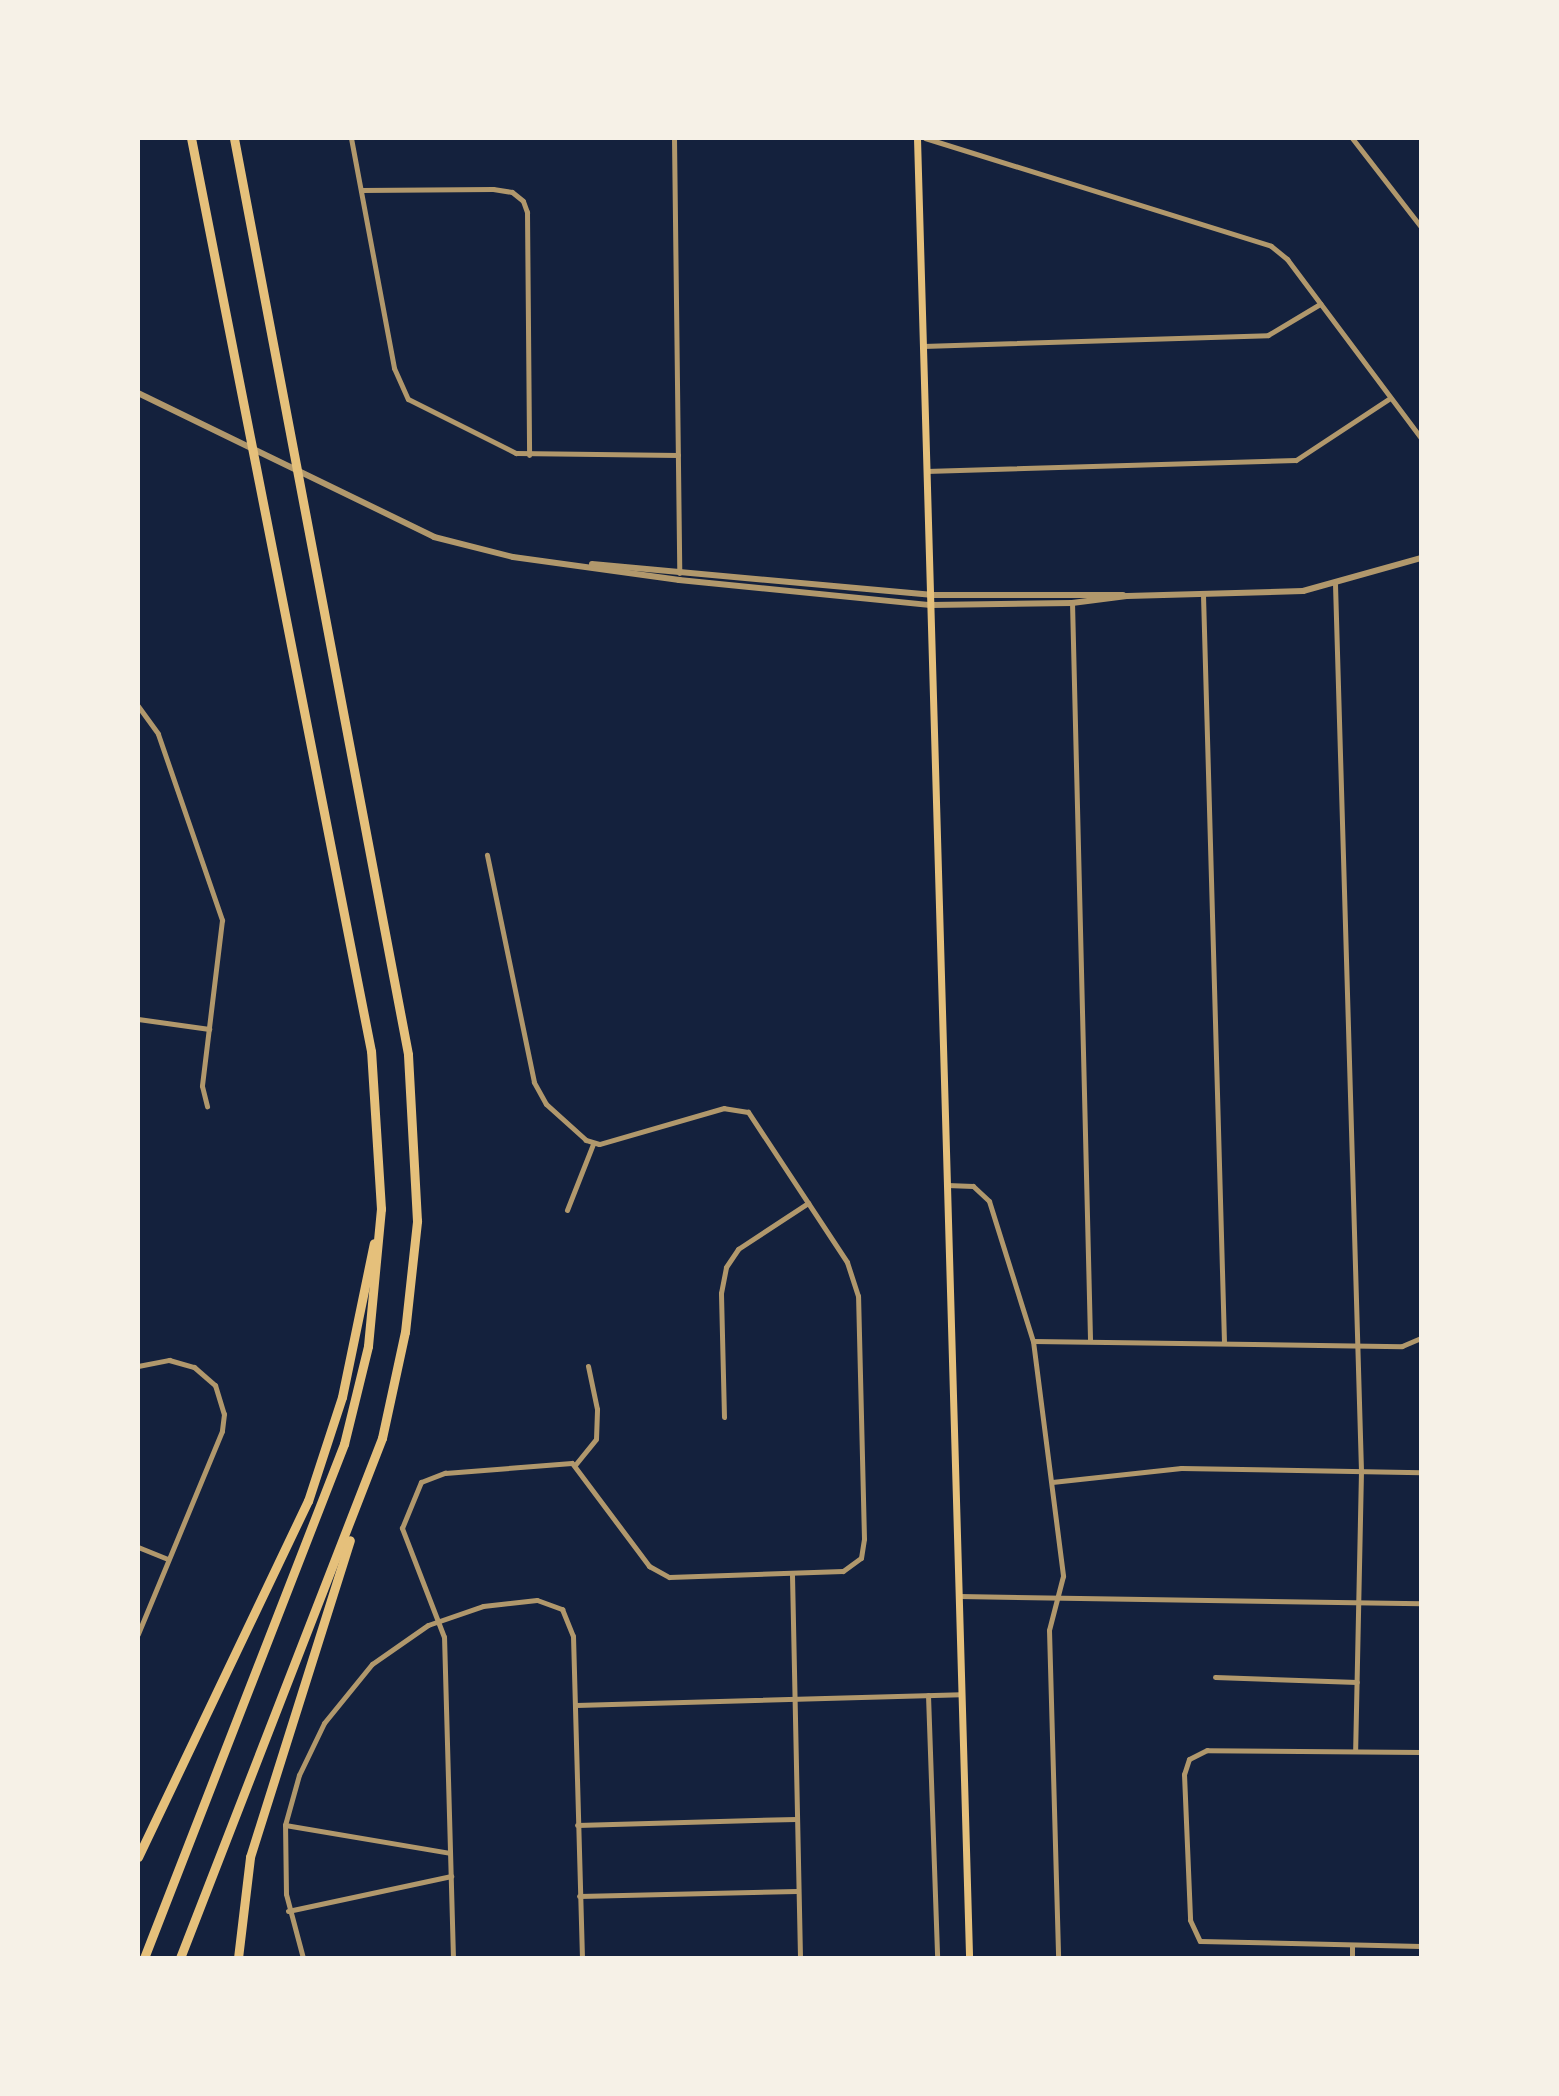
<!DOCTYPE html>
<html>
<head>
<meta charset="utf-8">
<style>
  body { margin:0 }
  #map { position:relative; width:1559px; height:2096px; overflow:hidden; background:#14213d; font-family:"IBM Plex Serif",serif }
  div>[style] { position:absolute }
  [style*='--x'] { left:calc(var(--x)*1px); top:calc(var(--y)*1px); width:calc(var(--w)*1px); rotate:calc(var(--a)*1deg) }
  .minor>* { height:5px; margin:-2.5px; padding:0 2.5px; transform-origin:2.5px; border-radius:2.5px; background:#b1986c }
  .tertiary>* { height:6px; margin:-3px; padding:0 3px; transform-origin:3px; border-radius:3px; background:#b1986c }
  .secondary>* { height:7px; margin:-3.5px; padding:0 3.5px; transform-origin:3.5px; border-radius:3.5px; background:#e5c07b }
  .motorway>* { height:9px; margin:-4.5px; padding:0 4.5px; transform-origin:4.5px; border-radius:4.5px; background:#e5c07b }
  span { translate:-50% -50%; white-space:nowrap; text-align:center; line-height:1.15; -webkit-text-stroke:8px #f6f1e7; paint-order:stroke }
  .frame { position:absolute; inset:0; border:140px solid #f6f1e7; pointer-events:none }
</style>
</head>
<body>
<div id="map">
  <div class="minor">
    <div style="--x:351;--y:138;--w:234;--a:79.4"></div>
    <div style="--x:394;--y:368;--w:34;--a:66"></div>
    <div style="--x:408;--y:399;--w:121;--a:26.6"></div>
    <div style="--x:516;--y:453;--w:162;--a:0.7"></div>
    <div style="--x:674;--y:138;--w:435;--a:89.3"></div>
    <div style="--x:925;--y:138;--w:362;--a:17.3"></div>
    <div style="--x:1271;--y:246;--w:21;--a:39"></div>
    <div style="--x:1287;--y:259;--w:224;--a:53.2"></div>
    <div style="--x:1352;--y:138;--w:113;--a:52.2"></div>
    <div style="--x:361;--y:190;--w:132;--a:-0.4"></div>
    <div style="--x:493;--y:189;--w:19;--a:9"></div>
    <div style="--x:512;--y:192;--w:14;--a:39"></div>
    <div style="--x:523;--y:201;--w:12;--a:70"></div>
    <div style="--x:527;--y:212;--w:243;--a:89.5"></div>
    <div style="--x:923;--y:346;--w:345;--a:-1.8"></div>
    <div style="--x:1268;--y:335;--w:61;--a:-30.8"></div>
    <div style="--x:926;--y:471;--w:370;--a:-1.7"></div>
    <div style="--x:1296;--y:460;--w:113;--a:-33.4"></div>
    <div style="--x:1335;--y:584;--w:887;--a:88.32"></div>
    <div style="--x:1361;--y:1471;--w:279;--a:91.2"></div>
    <div style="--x:1203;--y:595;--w:748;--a:88.39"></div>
    <div style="--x:1072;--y:602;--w:739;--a:88.6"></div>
    <div style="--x:138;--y:706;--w:34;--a:54"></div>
    <div style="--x:158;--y:734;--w:197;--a:71"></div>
    <div style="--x:222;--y:920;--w:167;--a:96.9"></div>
    <div style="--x:202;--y:1086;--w:21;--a:76"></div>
    <div style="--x:138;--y:1019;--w:72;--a:8"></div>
    <div style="--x:947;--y:1185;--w:26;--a:2"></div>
    <div style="--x:973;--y:1186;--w:22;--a:43"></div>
    <div style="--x:989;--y:1201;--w:147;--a:72.6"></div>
    <div style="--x:1033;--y:1341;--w:237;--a:82.7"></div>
    <div style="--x:1063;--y:1576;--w:56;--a:104.5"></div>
    <div style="--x:1049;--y:1630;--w:328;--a:88.4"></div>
    <div style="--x:567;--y:1210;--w:71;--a:-68.5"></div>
    <div style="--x:1033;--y:1341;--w:369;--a:0.8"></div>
    <div style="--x:1402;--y:1346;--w:21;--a:-23"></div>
    <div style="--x:138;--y:1366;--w:32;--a:-11"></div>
    <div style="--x:169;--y:1360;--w:26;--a:16"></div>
    <div style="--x:194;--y:1367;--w:28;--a:41"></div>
    <div style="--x:215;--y:1385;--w:30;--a:73"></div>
    <div style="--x:224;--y:1414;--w:17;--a:97"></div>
    <div style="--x:222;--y:1431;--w:220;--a:112.5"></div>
    <div style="--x:724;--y:1417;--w:124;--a:-91.4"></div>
    <div style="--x:721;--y:1293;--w:26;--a:-79"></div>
    <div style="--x:726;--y:1267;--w:22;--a:-56"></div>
    <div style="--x:738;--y:1249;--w:84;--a:-33.3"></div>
    <div style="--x:575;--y:1465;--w:33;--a:-51"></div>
    <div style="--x:596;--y:1439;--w:30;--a:-88"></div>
    <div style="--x:597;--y:1409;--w:44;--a:-101.8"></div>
    <div style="--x:1052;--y:1482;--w:130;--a:-6.2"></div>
    <div style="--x:1181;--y:1468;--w:240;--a:1"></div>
    <div style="--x:138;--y:1547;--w:32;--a:22"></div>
    <div style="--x:792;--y:1575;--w:383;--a:88.8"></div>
    <div style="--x:959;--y:1596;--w:462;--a:0.9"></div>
    <div style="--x:1215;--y:1677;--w:142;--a:2"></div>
    <div style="--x:928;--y:1695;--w:263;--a:88"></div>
    <div style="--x:576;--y:1705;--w:385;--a:-1.6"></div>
    <div style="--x:1421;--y:1752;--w:214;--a:-179.5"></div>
    <div style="--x:1207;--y:1750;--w:20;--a:153"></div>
    <div style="--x:1189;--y:1759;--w:16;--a:108"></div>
    <div style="--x:1184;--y:1774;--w:146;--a:87.6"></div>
    <div style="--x:1190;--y:1920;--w:23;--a:65"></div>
    <div style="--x:1200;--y:1941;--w:221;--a:1.3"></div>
    <div style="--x:285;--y:1825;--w:167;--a:9.6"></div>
    <div style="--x:577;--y:1825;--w:219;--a:-1.6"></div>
    <div style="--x:579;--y:1896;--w:218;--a:-1.3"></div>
    <div style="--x:288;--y:1911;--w:167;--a:-12.1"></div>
    <div style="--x:303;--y:1958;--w:66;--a:-104.9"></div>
    <div style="--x:286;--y:1894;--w:69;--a:-90.8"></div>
    <div style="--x:285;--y:1825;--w:52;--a:-74.4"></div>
    <div style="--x:299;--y:1775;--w:58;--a:-64.3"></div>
    <div style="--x:324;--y:1723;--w:76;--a:-50.9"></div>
    <div style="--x:372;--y:1664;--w:68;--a:-34.9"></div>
    <div style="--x:428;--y:1625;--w:58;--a:-19.1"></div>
    <div style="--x:483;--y:1606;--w:54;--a:-6.3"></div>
    <div style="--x:537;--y:1600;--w:27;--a:20"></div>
    <div style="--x:562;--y:1609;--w:29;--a:68"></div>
    <div style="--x:573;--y:1636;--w:322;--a:88.4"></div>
    <div style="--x:453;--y:1958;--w:321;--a:-91.6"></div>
    <div style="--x:444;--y:1637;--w:117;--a:-111.1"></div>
    <div style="--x:402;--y:1528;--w:50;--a:-67.6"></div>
    <div style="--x:421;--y:1482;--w:26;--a:-21"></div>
    <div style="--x:445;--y:1473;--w:127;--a:-4.5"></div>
    <div style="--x:572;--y:1463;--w:129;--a:53.2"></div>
    <div style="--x:649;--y:1566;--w:23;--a:29"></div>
    <div style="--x:669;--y:1577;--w:174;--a:-2"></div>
    <div style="--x:843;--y:1571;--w:22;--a:-36"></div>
    <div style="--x:861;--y:1558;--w:19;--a:-81"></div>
    <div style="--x:864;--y:1539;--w:243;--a:-91.4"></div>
    <div style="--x:858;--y:1296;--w:36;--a:-108"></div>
    <div style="--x:847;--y:1262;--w:180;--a:-123.4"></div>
    <div style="--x:748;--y:1112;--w:24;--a:-171"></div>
    <div style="--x:724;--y:1108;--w:130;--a:163.9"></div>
    <div style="--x:599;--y:1144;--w:14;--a:-163"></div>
    <div style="--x:586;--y:1140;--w:54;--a:-138"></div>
    <div style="--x:546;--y:1104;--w:25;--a:-119"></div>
    <div style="--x:534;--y:1082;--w:232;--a:-101.7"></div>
    <div style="--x:1352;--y:1958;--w:13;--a:-90"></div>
  </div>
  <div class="tertiary">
    <div style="--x:138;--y:393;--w:329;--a:25.9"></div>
    <div style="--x:434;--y:537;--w:81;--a:14.2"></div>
    <div style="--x:513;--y:557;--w:168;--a:7.9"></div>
    <div style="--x:679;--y:580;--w:253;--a:5.7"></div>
    <div style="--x:931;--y:605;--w:141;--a:-0.8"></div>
    <div style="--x:1072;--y:603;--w:55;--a:-7.3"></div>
    <div style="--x:1127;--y:596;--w:176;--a:-1.6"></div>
    <div style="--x:1303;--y:591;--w:123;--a:-15.6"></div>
    <div style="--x:592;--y:564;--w:340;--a:5.2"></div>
    <div style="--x:931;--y:595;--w:192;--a:0"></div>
  </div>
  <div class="secondary">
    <div style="--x:917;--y:138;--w:1821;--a:88.36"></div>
  </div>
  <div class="motorway">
    <div style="--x:138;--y:1857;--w:395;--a:-64.5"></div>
    <div style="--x:308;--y:1501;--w:109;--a:-71.9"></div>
    <div style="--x:342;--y:1397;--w:157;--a:-78.3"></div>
    <div style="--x:144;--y:1958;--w:552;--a:-68.74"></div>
    <div style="--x:344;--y:1444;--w:101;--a:-76.2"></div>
    <div style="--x:368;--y:1346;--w:138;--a:-84.6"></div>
    <div style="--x:381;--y:1209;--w:158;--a:-93.6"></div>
    <div style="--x:371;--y:1051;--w:931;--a:-101.15"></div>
    <div style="--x:180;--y:1958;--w:558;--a:-68.77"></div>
    <div style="--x:382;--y:1438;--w:108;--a:-77.8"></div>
    <div style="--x:405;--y:1332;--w:112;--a:-83.8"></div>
    <div style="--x:417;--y:1221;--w:167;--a:-93.1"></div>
    <div style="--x:408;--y:1054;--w:932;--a:-100.76"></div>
    <div style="--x:238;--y:1958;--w:102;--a:-83.2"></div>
    <div style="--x:250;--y:1857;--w:332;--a:-72.5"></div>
  </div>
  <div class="frame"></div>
</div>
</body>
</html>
